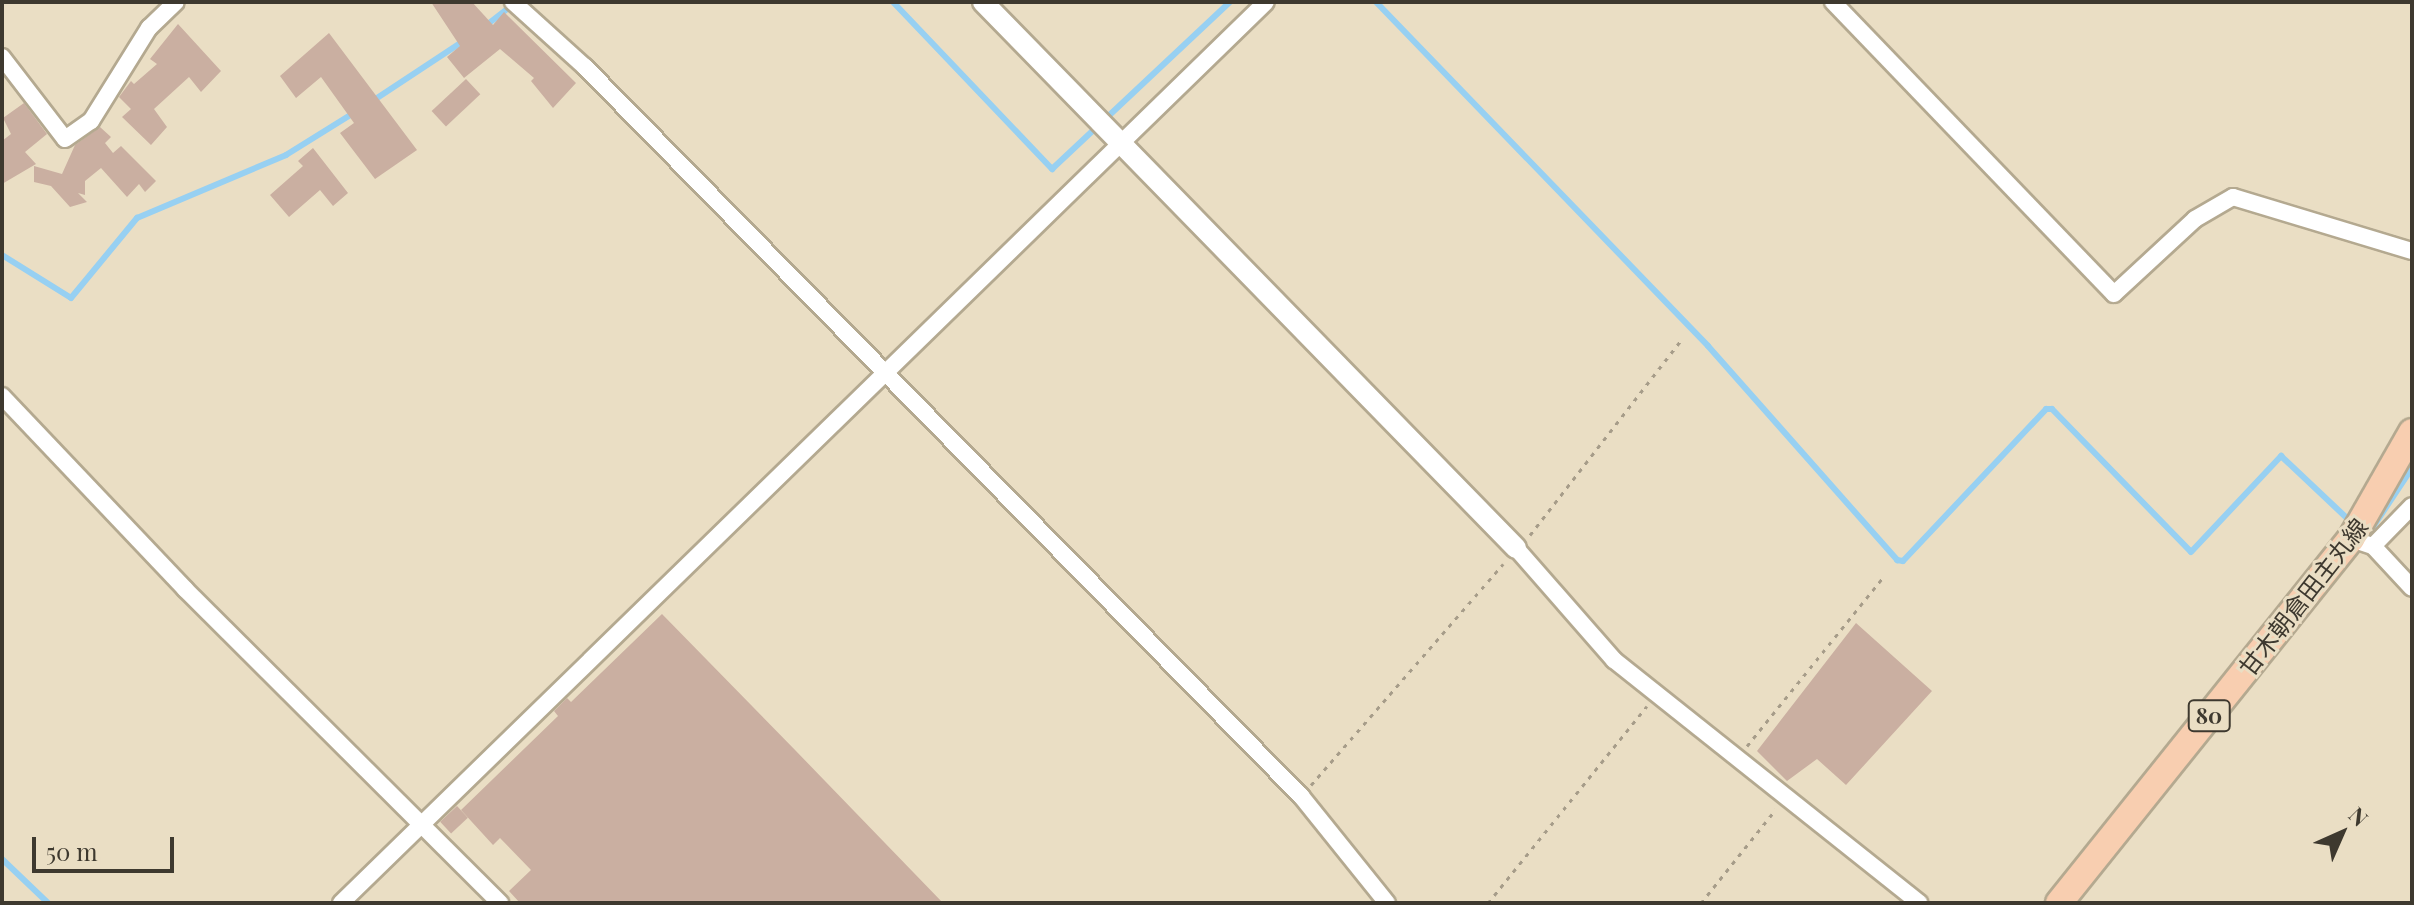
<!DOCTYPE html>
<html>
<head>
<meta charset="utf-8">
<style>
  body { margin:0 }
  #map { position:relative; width:2414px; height:905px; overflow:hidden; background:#eadec4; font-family:"Playfair Display","Noto Sans JP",serif }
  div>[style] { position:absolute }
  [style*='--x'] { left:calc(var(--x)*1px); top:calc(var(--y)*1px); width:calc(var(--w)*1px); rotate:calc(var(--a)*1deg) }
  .stream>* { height:6px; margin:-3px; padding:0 3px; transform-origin:3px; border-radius:3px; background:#97d0f2 }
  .building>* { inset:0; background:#caafa1; transform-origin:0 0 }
  .path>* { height:3px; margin-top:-1.5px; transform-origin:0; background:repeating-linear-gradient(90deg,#a69c89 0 4px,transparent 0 10px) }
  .roads { filter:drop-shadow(2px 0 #b4a990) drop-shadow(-2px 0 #b4a990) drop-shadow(0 2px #b4a990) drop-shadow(0 -2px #b4a990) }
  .minor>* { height:16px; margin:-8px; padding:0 8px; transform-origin:8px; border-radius:8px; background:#fff }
  .tertiary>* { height:20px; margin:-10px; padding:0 10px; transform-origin:10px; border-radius:10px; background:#fff }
  .primary>* { height:26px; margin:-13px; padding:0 13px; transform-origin:13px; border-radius:13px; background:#f8ceb0 }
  span { translate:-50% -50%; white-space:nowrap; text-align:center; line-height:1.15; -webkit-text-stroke:6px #eadec4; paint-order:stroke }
  .shield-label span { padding:2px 6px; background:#eadec4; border:2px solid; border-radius:6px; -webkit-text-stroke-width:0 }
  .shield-label { font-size:22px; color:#3e392f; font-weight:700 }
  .street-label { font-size:24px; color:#3e392f }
  .frame { position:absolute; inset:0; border:4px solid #3e392f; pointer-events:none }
  .north { position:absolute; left:2302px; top:793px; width:80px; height:80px; -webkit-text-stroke:6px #eadec4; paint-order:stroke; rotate:45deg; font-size:22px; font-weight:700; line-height:32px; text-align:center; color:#3e392f }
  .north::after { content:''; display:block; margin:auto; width:28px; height:36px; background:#3e392f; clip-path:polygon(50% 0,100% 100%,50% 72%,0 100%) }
  .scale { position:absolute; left:32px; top:837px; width:142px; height:36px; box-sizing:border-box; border:4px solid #3e392f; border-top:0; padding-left:10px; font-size:24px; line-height:28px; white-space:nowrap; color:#3e392f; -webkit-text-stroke:6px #eadec4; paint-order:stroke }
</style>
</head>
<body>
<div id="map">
  <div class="stream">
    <div style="--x:893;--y:2;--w:231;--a:46.4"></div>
    <div style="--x:1052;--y:169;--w:244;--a:-43.2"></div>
    <div style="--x:1376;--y:2;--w:478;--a:46"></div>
    <div style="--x:1708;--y:346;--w:286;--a:48.5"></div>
    <div style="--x:1897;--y:560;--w:6;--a:9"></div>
    <div style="--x:1903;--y:561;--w:209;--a:-46.7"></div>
    <div style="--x:2046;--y:409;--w:6;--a:0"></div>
    <div style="--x:2052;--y:409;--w:199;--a:45.8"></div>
    <div style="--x:2191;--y:552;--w:132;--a:-46.8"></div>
    <div style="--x:2281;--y:456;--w:98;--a:43.3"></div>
    <div style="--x:484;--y:27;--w:37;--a:-38"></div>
    <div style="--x:371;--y:102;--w:113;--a:-33.4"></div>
    <div style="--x:2;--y:255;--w:81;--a:31.9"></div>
    <div style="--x:71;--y:298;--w:104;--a:-50.5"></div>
    <div style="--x:137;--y:218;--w:162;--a:-22.9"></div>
    <div style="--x:286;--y:155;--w:81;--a:-31.9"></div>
    <div style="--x:2366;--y:528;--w:5;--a:22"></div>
    <div style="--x:2371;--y:530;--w:74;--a:-56.5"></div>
    <div style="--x:2;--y:859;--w:64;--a:43.7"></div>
  </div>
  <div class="building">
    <div style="clip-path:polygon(431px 2px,472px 2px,493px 25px,504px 12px,576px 83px,553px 108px,531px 81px,534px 78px,500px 49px,464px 78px,447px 57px,460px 46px)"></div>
    <div style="clip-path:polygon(178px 24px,221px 71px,201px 92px,189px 77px,154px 109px,167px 127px,151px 145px,122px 117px,131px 109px,119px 97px,131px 81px,134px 84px,157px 64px,150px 59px)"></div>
    <div style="clip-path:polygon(329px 33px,417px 150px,375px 179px,340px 133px,354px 123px,321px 77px,296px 98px,280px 76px)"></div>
    <div style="left:466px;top:79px;width:21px;height:47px;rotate:47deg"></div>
    <div style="clip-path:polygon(24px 103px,47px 134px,25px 152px,36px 164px,2px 184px,2px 141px,11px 134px,3px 118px)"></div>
    <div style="clip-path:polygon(100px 127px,111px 137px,105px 143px,113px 153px,121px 146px,156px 181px,145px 192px,139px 184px,127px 197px,101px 168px,85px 181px,85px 195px,78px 193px,87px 202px,70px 207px,51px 186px,34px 182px,34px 166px,62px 174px,75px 145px)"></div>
    <div style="clip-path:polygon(313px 148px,348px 193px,333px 206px,320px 190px,289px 217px,270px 195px,303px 166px,298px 161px)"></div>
    <div style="clip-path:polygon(662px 614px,796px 751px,943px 903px,520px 903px,509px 891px,531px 870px,500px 838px,493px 845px,461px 810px,558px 716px,554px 711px,567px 698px,571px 702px)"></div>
    <div style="clip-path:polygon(1856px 623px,1932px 691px,1846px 785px,1817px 759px,1787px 781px,1757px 751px)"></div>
    <div style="left:457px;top:806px;width:16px;height:23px;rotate:47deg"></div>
  </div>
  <div class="path">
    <div style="--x:1530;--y:535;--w:249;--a:-52.2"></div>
    <div style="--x:1747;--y:746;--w:218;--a:-51.1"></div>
    <div style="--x:1311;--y:785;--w:293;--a:-49"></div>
    <div style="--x:1488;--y:903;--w:253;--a:-51.1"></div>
    <div style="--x:1701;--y:903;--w:120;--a:-51.4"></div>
  </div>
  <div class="roads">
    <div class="minor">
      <div style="--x:513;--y:2;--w:97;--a:42.1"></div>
      <div style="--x:585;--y:67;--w:1022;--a:45.52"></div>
      <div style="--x:1301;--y:796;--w:137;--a:51.2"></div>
      <div style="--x:1833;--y:2;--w:405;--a:46.1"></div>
      <div style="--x:2114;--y:294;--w:110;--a:-42.8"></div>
      <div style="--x:2195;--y:219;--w:44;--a:-30.1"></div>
      <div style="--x:2233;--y:197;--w:187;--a:16.8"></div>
      <div style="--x:2;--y:57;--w:103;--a:52.5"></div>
      <div style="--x:65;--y:139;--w:32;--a:-35"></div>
      <div style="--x:91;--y:121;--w:110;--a:-58.1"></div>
      <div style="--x:149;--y:28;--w:37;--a:-44"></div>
      <div style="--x:2;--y:396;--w:266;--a:46.5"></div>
      <div style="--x:185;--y:589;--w:445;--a:44.9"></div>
      <div style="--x:2351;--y:539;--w:23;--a:18"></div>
      <div style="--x:2373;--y:546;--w:57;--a:47.1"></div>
      <div style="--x:2373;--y:546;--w:56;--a:-45.7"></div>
      <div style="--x:1516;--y:548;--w:149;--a:48.8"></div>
      <div style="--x:1614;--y:660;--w:390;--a:38.5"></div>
      <div style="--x:341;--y:903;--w:1291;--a:-44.25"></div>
    </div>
    <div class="tertiary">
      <div style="--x:983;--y:2;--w:763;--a:45.69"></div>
    </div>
    <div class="primary">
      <div style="--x:2059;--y:903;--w:467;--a:-51.3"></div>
      <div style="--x:2351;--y:539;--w:123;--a:-60.3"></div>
    </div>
  </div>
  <div class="shield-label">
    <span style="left:2209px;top:716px">80</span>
  </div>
  <div class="street-label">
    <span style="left:2303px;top:597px;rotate:-52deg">甘木朝倉田主丸線</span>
  </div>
  <div class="frame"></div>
  <div class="north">N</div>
  <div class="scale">50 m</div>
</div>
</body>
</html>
